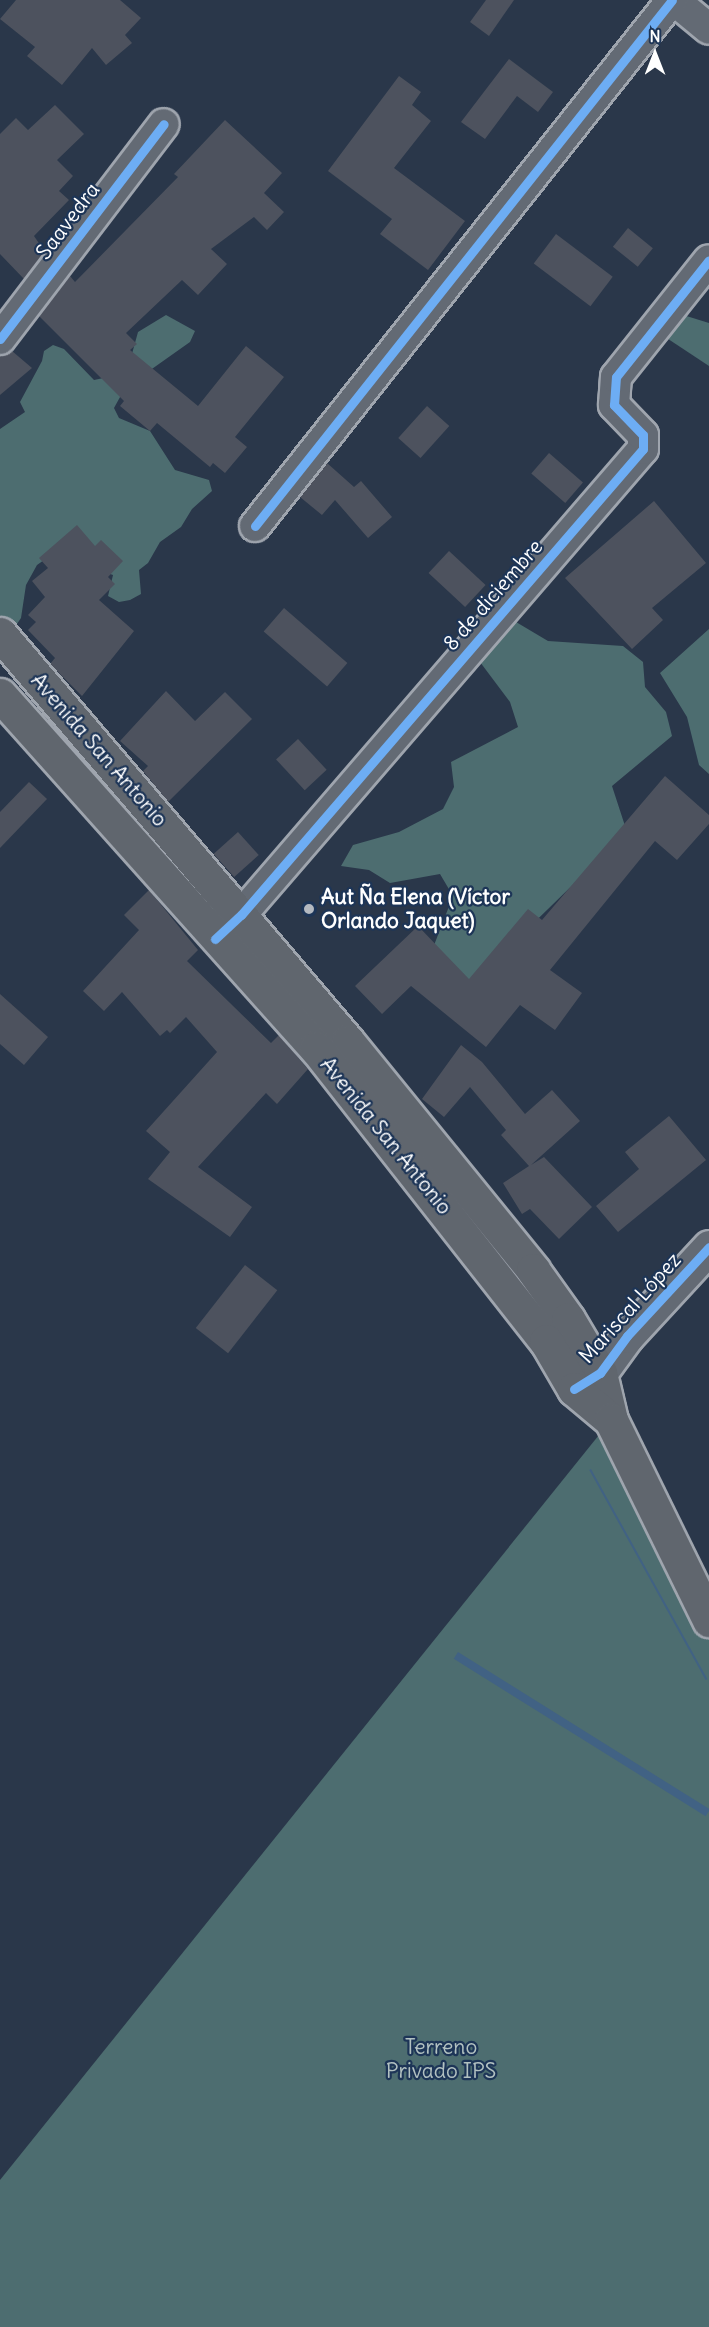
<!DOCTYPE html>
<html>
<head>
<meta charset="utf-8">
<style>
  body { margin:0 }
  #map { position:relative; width:709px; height:2327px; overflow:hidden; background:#2a374a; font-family:Delius,sans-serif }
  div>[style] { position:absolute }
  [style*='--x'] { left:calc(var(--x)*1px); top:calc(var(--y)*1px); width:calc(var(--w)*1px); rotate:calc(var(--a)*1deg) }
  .green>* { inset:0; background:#4d6d70 }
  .water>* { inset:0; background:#416284; transform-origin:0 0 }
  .building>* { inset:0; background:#4d525e; transform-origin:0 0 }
  .roads { filter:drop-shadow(2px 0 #9fa5ae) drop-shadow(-2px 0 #9fa5ae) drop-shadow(0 2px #9fa5ae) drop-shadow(0 -2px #9fa5ae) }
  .minor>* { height:30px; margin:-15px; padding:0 15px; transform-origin:15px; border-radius:15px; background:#636a74 }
  .tertiary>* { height:33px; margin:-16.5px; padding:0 16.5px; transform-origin:16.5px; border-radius:16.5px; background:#636a74 }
  .primary>* { height:33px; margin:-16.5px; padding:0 16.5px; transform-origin:16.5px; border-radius:16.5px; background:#60666e }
  .cycleway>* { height:9px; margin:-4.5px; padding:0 4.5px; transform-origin:4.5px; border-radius:4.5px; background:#6dadf4 }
  .dots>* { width:16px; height:16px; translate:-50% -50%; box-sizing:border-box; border:3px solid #1d3557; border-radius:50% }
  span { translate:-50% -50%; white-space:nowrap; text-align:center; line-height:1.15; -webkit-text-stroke:4.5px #1d3557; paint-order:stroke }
  .street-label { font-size:21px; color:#fff }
  .poi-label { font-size:21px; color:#fff; font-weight:700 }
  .left { translate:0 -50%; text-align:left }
  .park-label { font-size:21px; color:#b2c1c1 }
  .north { position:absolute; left:625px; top:24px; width:60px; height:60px; -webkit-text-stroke:4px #1d3557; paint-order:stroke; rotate:0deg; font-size:16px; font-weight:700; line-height:24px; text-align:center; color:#fff }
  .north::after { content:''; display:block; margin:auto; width:21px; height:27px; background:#fff; clip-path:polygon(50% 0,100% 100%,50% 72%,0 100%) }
</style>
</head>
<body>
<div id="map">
  <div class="green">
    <div style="clip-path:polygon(667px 310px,709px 323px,709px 366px,650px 327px)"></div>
    <div style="clip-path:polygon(166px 315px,195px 331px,190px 342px,125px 388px,114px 408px,119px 418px,150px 431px,175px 470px,209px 480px,212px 491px,192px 509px,181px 527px,160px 542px,148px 563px,139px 570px,141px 594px,130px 600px,119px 602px,108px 596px,113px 575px,70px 560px,47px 558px,37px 565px,26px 585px,21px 618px,0 649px,0 429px,25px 412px,20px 402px,42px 361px,44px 351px,53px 345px,64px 349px,94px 380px,113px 376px,130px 361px,138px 332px)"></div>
    <div style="clip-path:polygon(506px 616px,548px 641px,623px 646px,643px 662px,645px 687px,666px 712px,672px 736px,612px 786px,627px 832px,464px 991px,426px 966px,453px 896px,440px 874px,390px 883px,369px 870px,341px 866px,353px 845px,399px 832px,443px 809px,454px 787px,451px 762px,518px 727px,510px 702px,480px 662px,486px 633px)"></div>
    <div style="clip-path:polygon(709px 629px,709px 774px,699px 765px,687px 717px,660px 673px)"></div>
    <div style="clip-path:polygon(611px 1420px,709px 1639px,709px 2327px,0 2327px,0 2180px)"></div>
  </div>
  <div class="water">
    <div style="left:591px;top:1469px;width:240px;height:2px;rotate:61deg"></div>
    <div style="left:458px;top:1652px;width:297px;height:8px;rotate:32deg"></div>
  </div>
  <div class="building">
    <div style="clip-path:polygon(16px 0,120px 0,141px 18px,125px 35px,132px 43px,106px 65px,92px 48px,62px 85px,27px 56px,35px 47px,0 19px)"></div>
    <div style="clip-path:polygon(486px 0,514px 0,489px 36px,470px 22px)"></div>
    <div style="clip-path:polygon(509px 59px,553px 92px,538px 112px,517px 96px,485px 139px,461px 122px)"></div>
    <div style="clip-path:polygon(399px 76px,421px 92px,412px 105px,431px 121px,394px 168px,465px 221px,428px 270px,380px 234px,392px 219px,328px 171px)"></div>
    <div style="clip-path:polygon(55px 105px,84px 134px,57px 160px,73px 176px,59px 191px,69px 200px,34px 236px,45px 252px,24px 279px,0 254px,0 134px,16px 118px,28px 130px)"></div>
    <div style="clip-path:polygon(225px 120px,282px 173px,264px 193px,284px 212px,267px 230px,254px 217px,211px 249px,227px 264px,198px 295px,182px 280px,126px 333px,137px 344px,130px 350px,198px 406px,246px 346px,284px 377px,235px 437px,247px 447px,225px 473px,213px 463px,210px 467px,157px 423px,150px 431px,120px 406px,124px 401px,39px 316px,70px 276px,75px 282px,178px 177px,174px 174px)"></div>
    <div style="left:628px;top:228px;width:32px;height:24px;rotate:39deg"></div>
    <div style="left:556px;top:234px;width:71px;height:37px;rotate:37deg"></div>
    <div style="clip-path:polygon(12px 351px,32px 368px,0 395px,0 356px)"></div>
    <div style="left:427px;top:406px;width:30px;height:43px;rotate:42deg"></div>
    <div style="left:549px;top:453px;width:45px;height:27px;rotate:41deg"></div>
    <div style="clip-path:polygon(327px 463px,354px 487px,361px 481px,392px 517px,368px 538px,335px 500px,322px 515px,300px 497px)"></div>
    <div style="clip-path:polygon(654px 501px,706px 563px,652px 608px,663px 620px,632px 649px,565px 578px)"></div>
    <div style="clip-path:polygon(77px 525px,95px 546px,101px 540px,123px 561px,108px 577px,115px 584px,99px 600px,134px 631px,82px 696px,50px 664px,55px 658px,28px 630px,36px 622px,28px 615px,45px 597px,32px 581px,48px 568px,39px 558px)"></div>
    <div style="left:449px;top:551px;width:50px;height:30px;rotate:43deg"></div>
    <div style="left:284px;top:608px;width:84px;height:31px;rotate:41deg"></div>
    <div style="clip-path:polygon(166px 691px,195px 721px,225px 692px,252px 719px,168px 802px,143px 771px,148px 766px,120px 741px)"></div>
    <div style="left:298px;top:739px;width:42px;height:30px;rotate:47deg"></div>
    <div style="clip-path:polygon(665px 776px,709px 815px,709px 824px,677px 860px,655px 841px,550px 970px,582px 993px,555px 1030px,520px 1005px,486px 1047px,411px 986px,382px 1014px,355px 986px,418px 926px,469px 979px,528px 909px,542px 920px)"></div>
    <div style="clip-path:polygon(29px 782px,47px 799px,0 848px,0 812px)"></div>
    <div style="left:238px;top:832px;width:31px;height:33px;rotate:48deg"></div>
    <div style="clip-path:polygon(149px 890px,198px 950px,187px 961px,271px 1043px,279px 1035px,308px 1069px,277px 1104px,266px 1093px,198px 1167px,252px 1207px,230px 1237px,148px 1179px,170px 1152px,146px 1131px,217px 1052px,186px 1017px,170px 1033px,167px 1030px,160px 1036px,122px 992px,104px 1011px,83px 991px,139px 930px,124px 915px)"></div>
    <div style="clip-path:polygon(0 994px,48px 1037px,24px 1065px,0 1044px)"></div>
    <div style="clip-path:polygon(461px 1045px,482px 1062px,525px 1114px,552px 1090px,580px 1121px,531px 1165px,544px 1157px,592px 1207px,559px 1239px,530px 1209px,522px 1214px,503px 1183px,529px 1166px,501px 1135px,506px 1130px,470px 1087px,444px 1117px,422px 1099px)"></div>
    <div style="clip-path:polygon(669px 1116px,706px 1160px,618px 1232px,596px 1206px,639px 1169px,625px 1152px)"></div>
    <div style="left:245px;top:1265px;width:41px;height:80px;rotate:38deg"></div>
  </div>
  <div class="roads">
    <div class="minor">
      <div style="--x:674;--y:0;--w:45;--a:39.6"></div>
      <div style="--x:0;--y:339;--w:270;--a:-52.7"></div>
      <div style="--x:255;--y:526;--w:671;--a:-51.59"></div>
      <div style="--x:224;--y:931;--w:23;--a:-43"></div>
      <div style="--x:241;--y:915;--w:615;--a:-49.22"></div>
      <div style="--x:643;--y:449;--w:14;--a:-90"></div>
      <div style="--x:643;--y:435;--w:42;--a:-134"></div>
      <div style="--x:614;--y:405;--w:28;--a:-86"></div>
      <div style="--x:616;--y:377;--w:149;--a:-51.5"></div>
    </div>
    <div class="tertiary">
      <div style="--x:578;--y:1387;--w:26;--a:-32"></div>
      <div style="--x:600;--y:1373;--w:46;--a:-53.9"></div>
      <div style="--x:627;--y:1336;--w:121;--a:-47.3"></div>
    </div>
    <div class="primary">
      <div style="--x:0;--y:634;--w:536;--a:49.54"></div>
      <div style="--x:348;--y:1042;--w:294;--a:50.9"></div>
      <div style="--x:533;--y:1270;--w:60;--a:54.5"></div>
      <div style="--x:568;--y:1319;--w:63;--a:59.3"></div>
      <div style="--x:600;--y:1373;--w:48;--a:76.8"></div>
      <div style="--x:0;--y:695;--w:474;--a:48.2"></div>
      <div style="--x:316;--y:1048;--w:372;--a:51.9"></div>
      <div style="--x:546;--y:1341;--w:56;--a:59.7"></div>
      <div style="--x:574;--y:1389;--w:48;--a:40"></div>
      <div style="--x:611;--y:1420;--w:223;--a:63.9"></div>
    </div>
  </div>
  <div class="cycleway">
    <div style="--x:0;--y:339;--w:270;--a:-52.7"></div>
    <div style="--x:255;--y:526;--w:671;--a:-51.59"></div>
    <div style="--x:215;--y:939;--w:35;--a:-43"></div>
    <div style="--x:241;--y:915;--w:615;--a:-49.22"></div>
    <div style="--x:643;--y:449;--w:14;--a:-90"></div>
    <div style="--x:643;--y:435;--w:42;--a:-134"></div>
    <div style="--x:614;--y:405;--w:28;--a:-86"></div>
    <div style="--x:616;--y:377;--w:149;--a:-51.5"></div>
    <div style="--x:574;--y:1389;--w:31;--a:-32"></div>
    <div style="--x:600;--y:1373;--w:46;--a:-53.9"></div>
    <div style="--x:627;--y:1336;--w:121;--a:-47.3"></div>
  </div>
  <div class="dots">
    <div style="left:309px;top:909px;background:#b4b9c0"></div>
  </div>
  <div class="street-label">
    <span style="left:68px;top:221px;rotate:-53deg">Saavedra</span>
    <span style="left:493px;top:595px;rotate:-49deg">8 de diciembre</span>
    <span style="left:99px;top:750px;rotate:49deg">Avenida San Antonio</span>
    <span style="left:386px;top:1136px;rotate:51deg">Avenida San Antonio</span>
    <span style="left:630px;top:1308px;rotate:-48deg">Mariscal López</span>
  </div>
  <div class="poi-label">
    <span class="left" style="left:321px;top:909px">Aut Ña Elena (Víctor<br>Orlando Jaquet)</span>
  </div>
  <div class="park-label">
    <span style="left:441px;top:2059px">Terreno<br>Privado IPS</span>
  </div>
  <div class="north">N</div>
</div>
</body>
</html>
